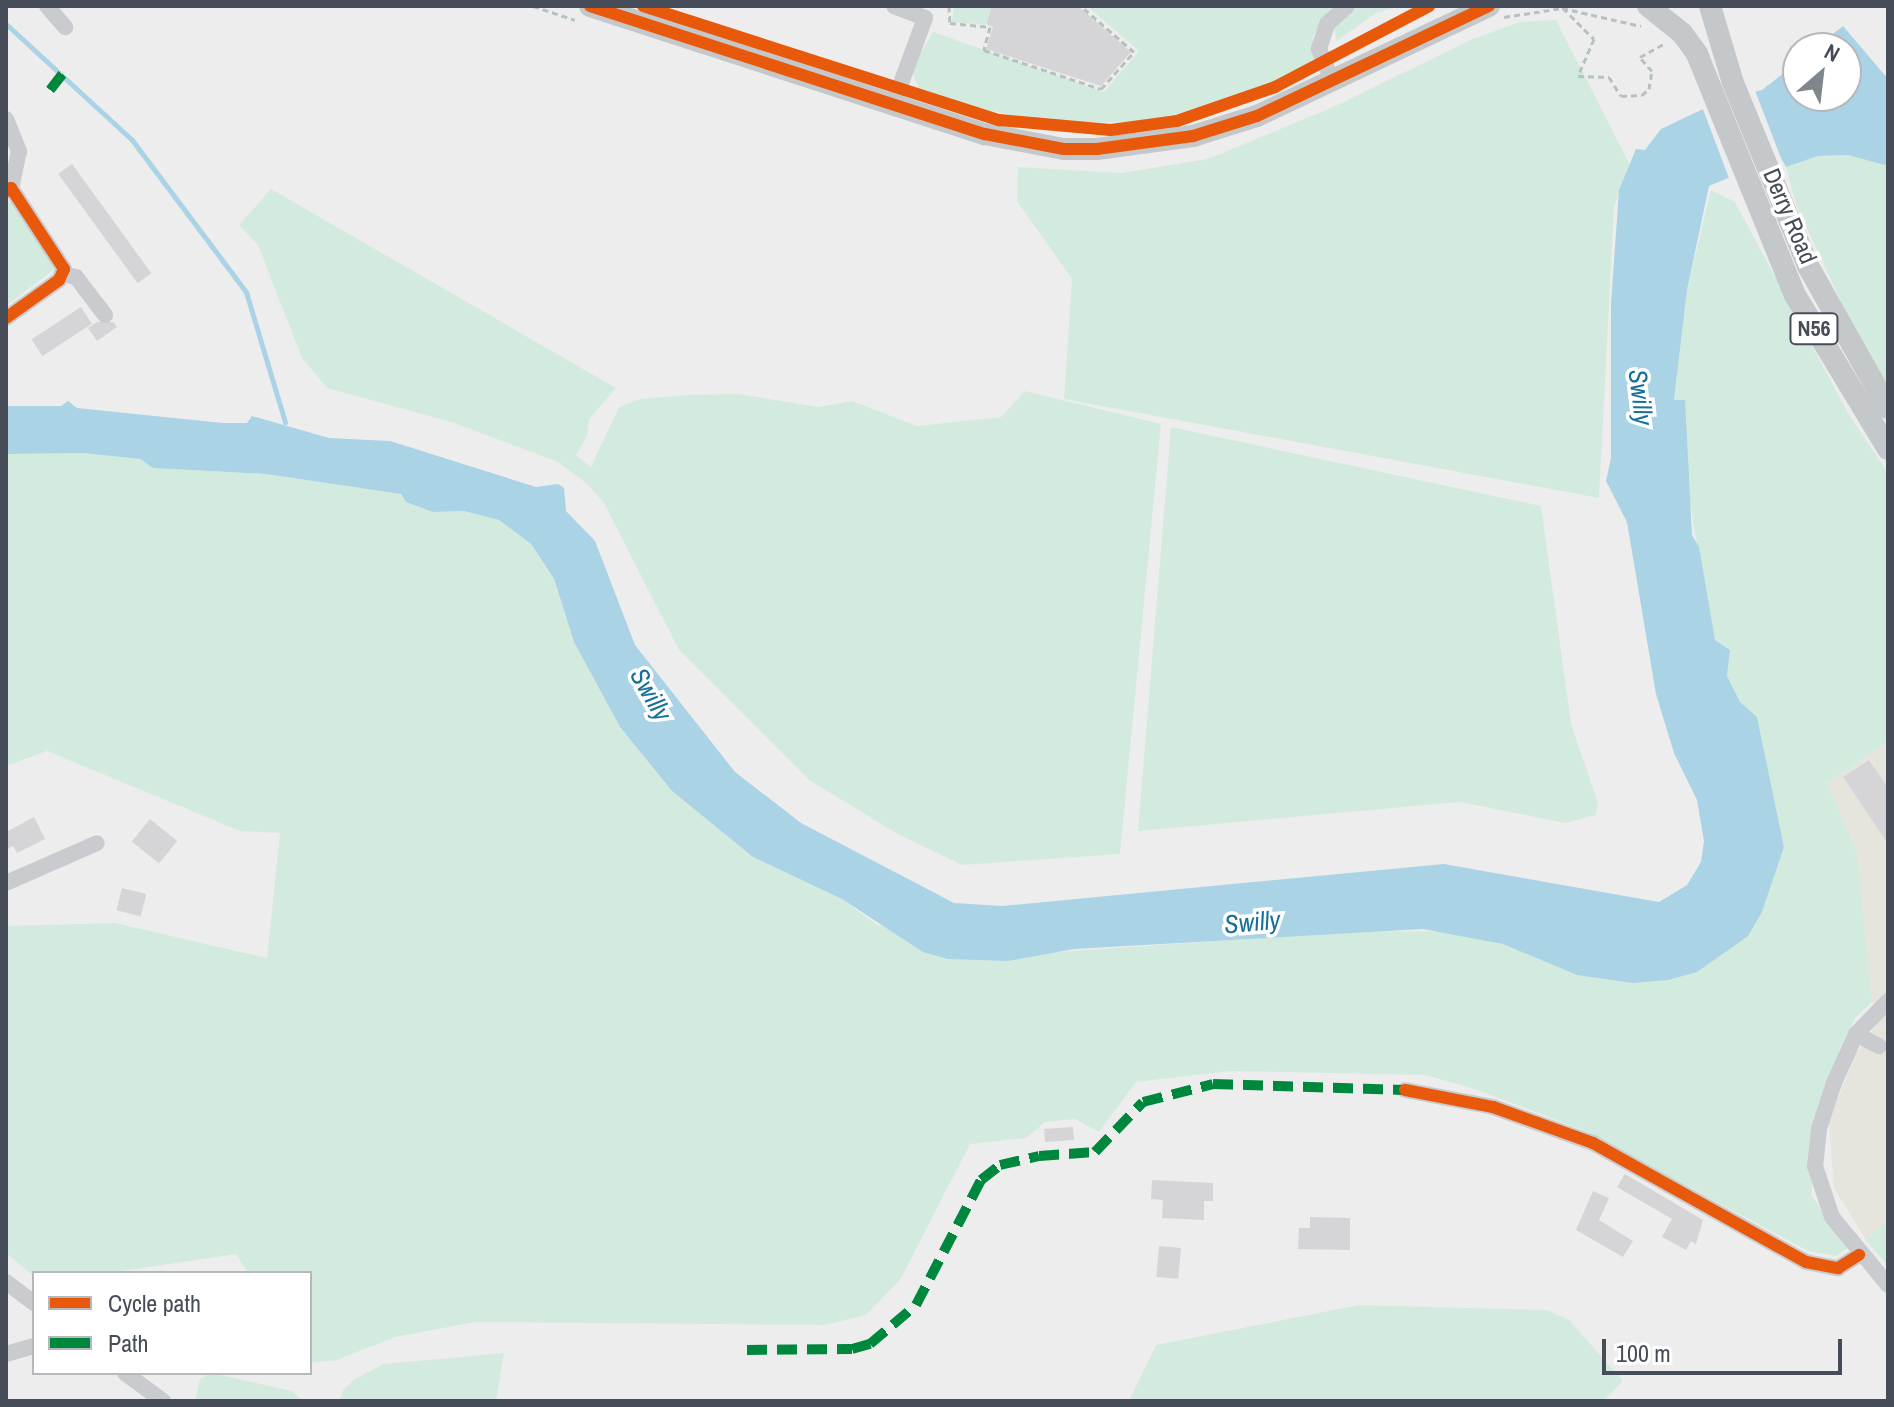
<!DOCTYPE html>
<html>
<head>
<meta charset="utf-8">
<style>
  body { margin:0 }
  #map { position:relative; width:1894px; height:1407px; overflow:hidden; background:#eeeded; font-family:"Archivo Narrow",sans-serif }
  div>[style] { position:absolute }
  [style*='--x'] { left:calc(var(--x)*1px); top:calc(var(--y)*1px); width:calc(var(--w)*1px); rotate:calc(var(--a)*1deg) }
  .commercial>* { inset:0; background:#e6e5dd }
  .green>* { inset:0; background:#d3ebdf }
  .water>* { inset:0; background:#aad3e6 }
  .pier>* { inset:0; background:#eeeded }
  .stream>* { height:5px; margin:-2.5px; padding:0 2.5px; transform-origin:2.5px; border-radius:2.5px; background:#aad3e6 }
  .building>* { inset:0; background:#d5d5d7; transform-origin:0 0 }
  .path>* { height:3px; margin-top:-1.5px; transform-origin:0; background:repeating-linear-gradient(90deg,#b7c2bf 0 6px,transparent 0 10px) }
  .minor>* { height:16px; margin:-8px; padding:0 8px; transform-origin:8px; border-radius:8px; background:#c9cbce }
  .major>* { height:22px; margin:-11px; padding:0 11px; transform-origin:11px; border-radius:11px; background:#c5c8ca }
  .quiet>* { height:10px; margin-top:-5px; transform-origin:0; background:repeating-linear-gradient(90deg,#00873e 0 20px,transparent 0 30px) }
  .cycleway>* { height:12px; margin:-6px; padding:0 6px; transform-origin:6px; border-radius:6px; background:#e8590c }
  span { translate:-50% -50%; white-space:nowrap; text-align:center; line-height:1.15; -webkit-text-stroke:7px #fff; paint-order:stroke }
  .shield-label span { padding:2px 6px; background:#fff; border:2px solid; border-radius:6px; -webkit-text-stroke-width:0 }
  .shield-label { font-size:22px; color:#464d58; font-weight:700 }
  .street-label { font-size:24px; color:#464d58 }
  .water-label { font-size:26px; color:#177099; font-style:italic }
  .frame { position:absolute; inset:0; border:8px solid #464d58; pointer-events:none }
  .legend { position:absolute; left:32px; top:1271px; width:280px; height:104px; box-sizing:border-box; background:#fff; border:2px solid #b5b8bc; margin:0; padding:10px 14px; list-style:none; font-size:24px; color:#464d58 }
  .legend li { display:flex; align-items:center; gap:16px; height:40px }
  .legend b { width:40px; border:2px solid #b5b8bc }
  .north { position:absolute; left:1782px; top:32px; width:80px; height:80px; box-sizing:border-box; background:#fff; border:2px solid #b5b8bc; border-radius:50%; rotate:28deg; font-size:22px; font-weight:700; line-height:32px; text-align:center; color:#464d58 }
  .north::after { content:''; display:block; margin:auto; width:28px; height:36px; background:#81858c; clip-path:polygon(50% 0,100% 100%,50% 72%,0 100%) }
  .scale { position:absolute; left:1602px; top:1339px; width:240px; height:36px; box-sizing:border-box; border:4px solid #464d58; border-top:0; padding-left:10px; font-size:24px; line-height:28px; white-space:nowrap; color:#464d58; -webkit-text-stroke:6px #fff; paint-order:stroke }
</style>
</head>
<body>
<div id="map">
  <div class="commercial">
    <div style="clip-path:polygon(1888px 741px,1888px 1220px,1866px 1240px,1834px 1188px,1829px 1122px,1855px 1055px,1877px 1023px,1867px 978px,1857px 851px,1827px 784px)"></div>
  </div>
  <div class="green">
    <div style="clip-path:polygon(954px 6px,992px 6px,985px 25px,952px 22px)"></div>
    <div style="clip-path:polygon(1087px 6px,1335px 6px,1313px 36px,1315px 65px,1220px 108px,1140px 122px,1050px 123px,960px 104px,920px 90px,915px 80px,912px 68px,933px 32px,1104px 92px,1139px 51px)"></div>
    <div style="clip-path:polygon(1358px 6px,1399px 6px,1376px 13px,1337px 41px,1333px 25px)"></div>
    <div style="clip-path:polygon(1556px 20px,1631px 167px,1614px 206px,1599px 498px,1064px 399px,1072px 279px,1017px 201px,1018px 167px,1121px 173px,1208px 159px,1333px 107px,1473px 39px,1520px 22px)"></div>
    <div style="clip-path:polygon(1848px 155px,1888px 166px,1888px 386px,1859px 340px,1796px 205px,1786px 167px,1818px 156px)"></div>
    <div style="clip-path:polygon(271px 189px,616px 388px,589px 419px,587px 436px,576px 455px,591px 467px,619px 407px,640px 399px,688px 395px,738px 394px,818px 407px,852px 401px,917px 426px,1001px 417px,1025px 391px,1161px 424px,1120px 854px,962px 865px,896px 833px,809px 780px,679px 650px,604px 503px,587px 484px,558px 462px,451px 422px,327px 388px,302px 358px,258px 245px,239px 225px)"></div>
    <div style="clip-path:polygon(1711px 190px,1735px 202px,1848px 413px,1888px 473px,1888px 741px,1827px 784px,1857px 851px,1872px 1002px,1855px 1018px,1841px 1046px,1812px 1128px,1812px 1196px,1848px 1248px,1836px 1256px,1808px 1251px,1585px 1131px,1475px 1089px,1425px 1075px,1230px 1071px,1136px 1082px,1099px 1132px,1075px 1119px,1045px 1122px,1026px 1138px,970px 1144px,900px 1280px,866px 1315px,825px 1325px,476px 1322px,395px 1337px,334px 1361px,310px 1362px,310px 1273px,248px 1273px,236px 1254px,109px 1273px,34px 1276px,6px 1253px,6px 926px,115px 923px,267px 958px,280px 833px,240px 831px,47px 751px,6px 766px,6px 454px,83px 453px,140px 459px,153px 468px,266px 474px,401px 494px,433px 512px,464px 511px,499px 520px,531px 544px,554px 580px,574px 642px,620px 727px,672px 791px,753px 857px,842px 899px,877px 925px,1042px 953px,1351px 932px,1448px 931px,1504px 944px,1577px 975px,1632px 983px,1762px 912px,1784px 847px,1757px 717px,1740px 702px,1727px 676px,1730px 650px,1715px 640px,1709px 621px,1685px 469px,1685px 400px,1674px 401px,1687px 290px)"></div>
    <div style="clip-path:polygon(6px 201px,18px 205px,56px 268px,6px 306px)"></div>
    <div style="clip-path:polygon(1171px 427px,1541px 506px,1571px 724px,1598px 803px,1596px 815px,1565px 823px,1460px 802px,1138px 831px)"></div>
    <div style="clip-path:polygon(1888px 1220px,1888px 1266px,1866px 1240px)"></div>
    <div style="clip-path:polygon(1359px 1305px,1547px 1310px,1569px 1320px,1623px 1381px,1604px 1401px,1129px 1401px,1156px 1345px)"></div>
    <div style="clip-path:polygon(504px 1353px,496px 1401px,340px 1401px,343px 1390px,355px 1379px,384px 1364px)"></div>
    <div style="clip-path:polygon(211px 1373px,292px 1391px,303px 1401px,195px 1401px,200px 1379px)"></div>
  </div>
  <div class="water">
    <div style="clip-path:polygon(1843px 26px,1888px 79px,1888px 166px,1848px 155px,1818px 156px,1786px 167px,1780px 156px,1709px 186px,1687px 290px,1674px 400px,1685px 400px,1692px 535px,1699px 547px,1715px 640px,1730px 650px,1727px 676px,1740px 702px,1757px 717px,1784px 847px,1762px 912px,1748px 936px,1697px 972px,1668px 980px,1632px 983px,1577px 975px,1503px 944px,1423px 929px,1074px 949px,1008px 961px,948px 959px,923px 952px,842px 899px,753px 857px,672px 791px,620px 727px,574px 642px,554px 579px,531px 544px,499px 520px,464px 511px,433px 512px,406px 502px,401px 494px,266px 474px,153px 468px,140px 459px,83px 453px,6px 454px,6px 406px,61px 406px,68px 401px,77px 408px,223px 423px,247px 423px,252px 416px,329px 438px,390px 441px,536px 487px,558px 484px,564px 488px,566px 511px,595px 541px,635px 645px,735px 772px,801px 823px,954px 903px,1002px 906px,1444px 864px,1659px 902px,1687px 885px,1701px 862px,1704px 841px,1697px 800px,1674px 753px,1656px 694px,1627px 522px,1606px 481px,1611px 458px,1611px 304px,1619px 190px,1636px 149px,1645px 150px,1661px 129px,1720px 101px,1762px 90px,1798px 62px,1798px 96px,1846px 96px,1846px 48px,1815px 48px)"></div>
  </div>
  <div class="pier">
    <div style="clip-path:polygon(1754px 88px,1786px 171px,1777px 162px,1730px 181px,1701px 104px)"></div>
  </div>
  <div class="stream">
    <div style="--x:6;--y:24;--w:171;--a:42.6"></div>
    <div style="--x:132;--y:140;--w:190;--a:53.1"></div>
    <div style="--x:246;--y:292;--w:136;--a:73.3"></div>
  </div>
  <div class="building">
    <div style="clip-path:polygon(992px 6px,1078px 6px,1131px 52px,1101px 86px,986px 49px,993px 27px,986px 24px)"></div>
    <div style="left:72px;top:164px;width:135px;height:17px;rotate:54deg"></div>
    <div style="left:81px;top:307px;width:20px;height:59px;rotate:57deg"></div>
    <div style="clip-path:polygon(97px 322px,113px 322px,117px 327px,97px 341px,88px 328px)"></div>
    <div style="clip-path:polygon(1869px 760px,1888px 788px,1888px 844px,1843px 777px)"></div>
    <div style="clip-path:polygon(34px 817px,45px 839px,17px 853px,13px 846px,6px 850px,6px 832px)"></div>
    <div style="left:150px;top:819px;width:35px;height:29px;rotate:39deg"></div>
    <div style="left:122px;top:888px;width:25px;height:23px;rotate:14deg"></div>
    <div style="left:1073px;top:1127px;width:13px;height:29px;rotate:86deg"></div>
    <div style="clip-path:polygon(1625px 1174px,1703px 1220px,1696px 1244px,1691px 1241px,1686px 1250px,1662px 1237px,1672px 1219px,1617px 1187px)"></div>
    <div style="clip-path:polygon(1152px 1180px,1213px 1183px,1213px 1201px,1204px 1201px,1204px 1220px,1162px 1218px,1163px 1200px,1151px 1199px)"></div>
    <div style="clip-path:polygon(1593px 1191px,1609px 1198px,1599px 1220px,1633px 1241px,1623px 1257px,1576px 1230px)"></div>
    <div style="clip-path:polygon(1310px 1217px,1350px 1218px,1350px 1250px,1298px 1249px,1299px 1228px,1310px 1228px)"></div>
    <div style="left:1159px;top:1246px;width:22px;height:31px;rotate:5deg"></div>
  </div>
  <div class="path">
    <div style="--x:533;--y:6;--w:44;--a:18.4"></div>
    <div style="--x:949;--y:6;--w:17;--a:87"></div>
    <div style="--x:950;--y:23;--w:40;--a:5.7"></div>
    <div style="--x:990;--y:27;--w:24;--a:105"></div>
    <div style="--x:984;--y:50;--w:123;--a:18.4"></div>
    <div style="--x:1101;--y:89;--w:50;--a:-48.3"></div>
    <div style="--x:1134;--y:52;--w:70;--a:-139"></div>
    <div style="--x:1563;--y:8;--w:44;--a:45"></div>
    <div style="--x:1594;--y:39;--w:40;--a:113.4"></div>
    <div style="--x:1578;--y:76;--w:31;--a:2"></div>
    <div style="--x:1609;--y:77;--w:22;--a:58"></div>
    <div style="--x:1621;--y:96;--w:21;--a:-3"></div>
    <div style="--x:1642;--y:95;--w:9;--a:-41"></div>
    <div style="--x:1649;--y:89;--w:18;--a:-81"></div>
    <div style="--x:1652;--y:71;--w:18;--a:-131"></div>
    <div style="--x:1640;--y:57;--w:29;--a:-29"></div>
    <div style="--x:1504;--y:17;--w:59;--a:-8.8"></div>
    <div style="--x:1562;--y:8;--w:81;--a:12.8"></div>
  </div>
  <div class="minor">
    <div style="--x:47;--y:6;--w:28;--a:49"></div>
    <div style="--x:1332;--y:81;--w:35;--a:-112"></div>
    <div style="--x:1319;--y:49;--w:26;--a:-72"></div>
    <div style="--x:1327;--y:24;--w:27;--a:-42"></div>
    <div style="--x:893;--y:105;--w:93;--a:-69.8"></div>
    <div style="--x:925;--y:18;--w:33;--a:-159"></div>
    <div style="--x:6;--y:119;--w:35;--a:68"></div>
    <div style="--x:19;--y:151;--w:38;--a:102"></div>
    <div style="--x:11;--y:188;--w:6;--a:149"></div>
    <div style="--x:63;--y:274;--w:13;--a:13"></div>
    <div style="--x:76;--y:277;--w:48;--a:52.7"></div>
    <div style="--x:6;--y:318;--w:65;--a:-35.6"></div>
    <div style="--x:59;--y:280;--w:12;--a:-66"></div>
    <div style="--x:64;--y:269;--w:97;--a:-123.2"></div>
    <div style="--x:6;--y:883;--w:99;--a:-23.7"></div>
    <div style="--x:1888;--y:1001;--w:46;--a:134.1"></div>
    <div style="--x:1856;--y:1034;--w:54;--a:114.2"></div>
    <div style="--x:1834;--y:1083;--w:48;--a:108.1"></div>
    <div style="--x:1819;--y:1129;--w:37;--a:96"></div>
    <div style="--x:1815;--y:1166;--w:54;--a:71.6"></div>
    <div style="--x:1832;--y:1217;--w:88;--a:50.5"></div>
    <div style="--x:1856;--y:1034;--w:26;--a:28"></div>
    <div style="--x:1405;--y:1090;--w:90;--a:10.9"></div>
    <div style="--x:1493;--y:1107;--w:106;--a:19.8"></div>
    <div style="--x:1593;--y:1143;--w:244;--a:29.2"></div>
    <div style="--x:1806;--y:1262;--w:33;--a:11"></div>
    <div style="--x:1838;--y:1268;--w:25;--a:-32"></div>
    <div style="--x:6;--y:1282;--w:35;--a:37"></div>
    <div style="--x:6;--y:1354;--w:29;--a:-16"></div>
    <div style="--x:125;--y:1373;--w:47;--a:36.4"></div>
  </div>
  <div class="major">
    <div style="--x:590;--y:6;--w:415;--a:18"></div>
    <div style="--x:985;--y:134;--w:80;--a:10.8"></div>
    <div style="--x:1064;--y:149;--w:33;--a:0"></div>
    <div style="--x:1097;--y:149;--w:97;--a:-7.7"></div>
    <div style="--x:1193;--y:136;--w:67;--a:-17.4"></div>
    <div style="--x:1257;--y:116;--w:257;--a:-25.4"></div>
    <div style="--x:1648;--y:6;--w:43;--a:38.5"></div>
    <div style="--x:1682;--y:33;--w:26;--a:54"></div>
    <div style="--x:1697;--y:54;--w:260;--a:67.9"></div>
    <div style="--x:1795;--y:295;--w:180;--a:58.9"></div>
    <div style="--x:1710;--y:6;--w:80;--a:73.4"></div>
    <div style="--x:1733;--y:83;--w:198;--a:67.7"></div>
    <div style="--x:1808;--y:266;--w:163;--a:60.6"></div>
  </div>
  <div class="quiet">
    <div style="--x:50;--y:90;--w:23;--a:-52"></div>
    <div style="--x:747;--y:1350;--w:105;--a:-0.5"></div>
    <div style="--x:852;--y:1349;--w:19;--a:-16"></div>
    <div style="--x:870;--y:1344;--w:60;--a:-40.3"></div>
    <div style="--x:916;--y:1305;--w:141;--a:-62.5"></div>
    <div style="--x:981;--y:1180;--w:24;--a:-38"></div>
    <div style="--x:1000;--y:1165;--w:40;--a:-13"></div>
    <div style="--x:1039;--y:1156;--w:56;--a:-4.1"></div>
    <div style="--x:1095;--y:1152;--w:69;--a:-46.2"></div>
    <div style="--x:1143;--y:1102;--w:72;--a:-14.4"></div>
    <div style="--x:1213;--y:1084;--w:192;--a:1.8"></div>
  </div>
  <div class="cycleway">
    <div style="--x:590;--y:6;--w:415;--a:18"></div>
    <div style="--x:985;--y:134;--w:80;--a:10.8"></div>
    <div style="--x:1064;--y:149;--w:33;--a:0"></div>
    <div style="--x:1097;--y:149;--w:97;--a:-7.7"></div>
    <div style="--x:1193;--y:136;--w:67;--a:-17.4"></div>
    <div style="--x:1257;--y:116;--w:257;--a:-25.4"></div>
    <div style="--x:643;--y:6;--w:374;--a:17.8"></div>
    <div style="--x:999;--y:120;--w:112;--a:5.1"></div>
    <div style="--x:1111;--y:130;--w:67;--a:-7.8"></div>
    <div style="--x:1177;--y:121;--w:104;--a:-19.1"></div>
    <div style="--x:1275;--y:87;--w:174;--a:-27.7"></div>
    <div style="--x:6;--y:191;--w:6;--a:-31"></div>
    <div style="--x:11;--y:188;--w:97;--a:56.8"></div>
    <div style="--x:64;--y:269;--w:12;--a:114"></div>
    <div style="--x:59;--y:280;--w:65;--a:144.4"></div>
    <div style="--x:1405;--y:1090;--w:90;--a:10.9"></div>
    <div style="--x:1493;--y:1107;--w:106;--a:19.8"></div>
    <div style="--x:1593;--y:1143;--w:244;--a:29.2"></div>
    <div style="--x:1806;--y:1262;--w:33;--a:11"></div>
    <div style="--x:1838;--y:1268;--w:25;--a:-32"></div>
  </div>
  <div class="shield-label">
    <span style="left:1814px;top:329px">N56</span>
  </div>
  <div class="street-label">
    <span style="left:1790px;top:216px;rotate:67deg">Derry Road</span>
  </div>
  <div class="water-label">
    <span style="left:1641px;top:397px;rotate:83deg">Swilly</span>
    <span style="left:651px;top:694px;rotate:60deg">Swilly</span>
    <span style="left:1252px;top:922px;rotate:-5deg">Swilly</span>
  </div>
  <div class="frame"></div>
  <ul class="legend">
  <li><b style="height:10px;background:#e8590c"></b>Cycle path</li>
  <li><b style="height:10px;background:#00873e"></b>Path</li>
  </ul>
  <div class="north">N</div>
  <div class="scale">100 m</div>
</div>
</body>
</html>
